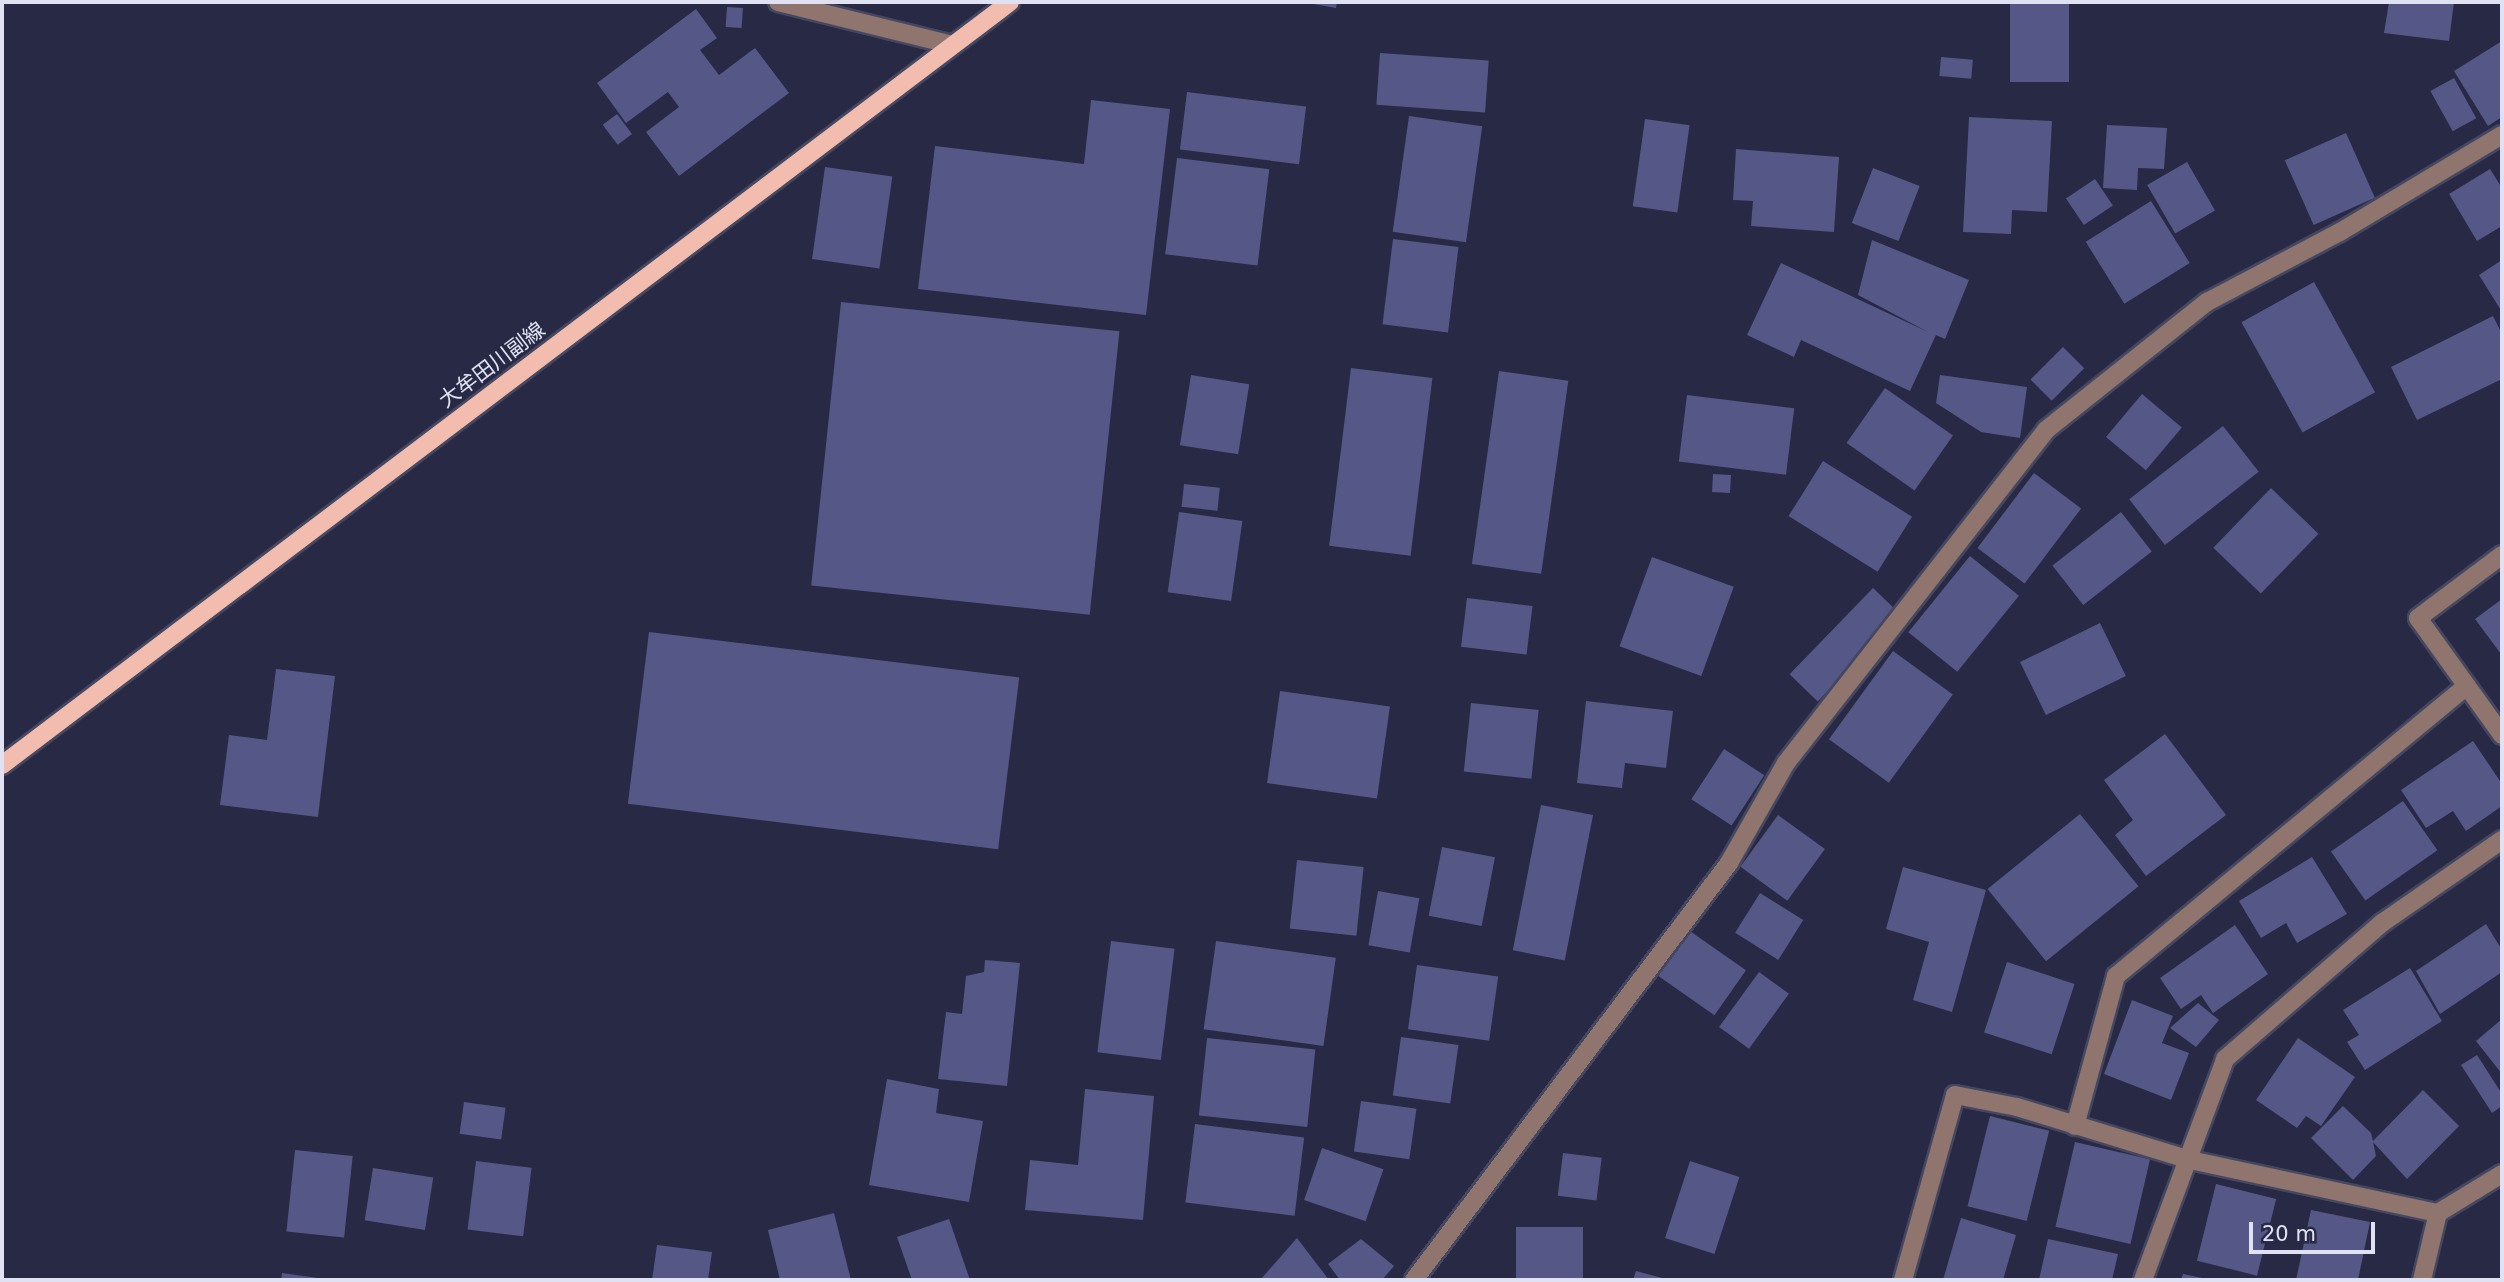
<!DOCTYPE html>
<html>
<head>
<meta charset="utf-8">
<style>
  body { margin:0 }
  #map { position:relative; width:2504px; height:1282px; overflow:hidden; background:#282944; font-family:"DejaVu Sans","Noto Sans JP",sans-serif }
  div>[style] { position:absolute }
  [style*='--x'] { left:calc(var(--x)*1px); top:calc(var(--y)*1px); width:calc(var(--w)*1px); rotate:calc(var(--a)*1deg) }
  .building>* { inset:0; background:#555787; transform-origin:0 0 }
  .roads { filter:drop-shadow(2px 0 #454760) drop-shadow(-2px 0 #454760) drop-shadow(0 2px #454760) drop-shadow(0 -2px #454760) }
  .minor>* { height:18px; margin:-9px; padding:0 9px; transform-origin:9px; border-radius:9px; background:#8f756d }
  .major>* { height:18px; margin:-9px; padding:0 9px; transform-origin:9px; border-radius:9px; background:#f2bdae }
  span { translate:-50% -50%; white-space:nowrap; text-align:center; line-height:1.15; -webkit-text-stroke:5px #282944; paint-order:stroke }
  .street-label { font-size:21px; color:#e0e2f4 }
  .frame { position:absolute; inset:0; border:4px solid #e0e2f4; pointer-events:none }
  .scale { position:absolute; left:2249px; top:1222px; width:126px; height:32px; box-sizing:border-box; border:4px solid #e0e2f4; border-top:0; padding-left:9px; font-size:21px; line-height:24px; white-space:nowrap; color:#e0e2f4; -webkit-text-stroke:5px #282944; paint-order:stroke }
</style>
</head>
<body>
<div id="map">
  <div class="building">
    <div style="clip-path:polygon(1302px 2px,1337px 2px,1336px 8px)"></div>
    <div style="left:2010px;top:2px;width:59px;height:80px"></div>
    <div style="clip-path:polygon(2389px 2px,2454px 2px,2449px 41px,2384px 33px)"></div>
    <div style="left:727px;top:7px;width:16px;height:20px;rotate:4deg"></div>
    <div style="clip-path:polygon(696px 9px,717px 38px,700px 50px,719px 75px,755px 48px,789px 93px,679px 176px,646px 132px,679px 107px,668px 92px,626px 123px,597px 83px)"></div>
    <div style="clip-path:polygon(2502px 41px,2502px 117px,2488px 126px,2454px 71px)"></div>
    <div style="left:1380px;top:53px;width:109px;height:52px;rotate:4deg"></div>
    <div style="left:1941px;top:57px;width:32px;height:19px;rotate:5deg"></div>
    <div style="left:2454px;top:78px;width:46px;height:27px;rotate:61deg"></div>
    <div style="left:1187px;top:92px;width:120px;height:58px;rotate:7deg"></div>
    <div style="clip-path:polygon(1091px 100px,1170px 109px,1146px 315px,918px 289px,935px 146px,1084px 164px)"></div>
    <div style="left:617px;top:114px;width:25px;height:18px;rotate:53deg"></div>
    <div style="left:1409px;top:116px;width:74px;height:117px;rotate:8deg"></div>
    <div style="clip-path:polygon(1969px 117px,2052px 121px,2047px 212px,2012px 210px,2011px 234px,1963px 232px)"></div>
    <div style="left:1645px;top:119px;width:45px;height:88px;rotate:8deg"></div>
    <div style="clip-path:polygon(2107px 125px,2167px 128px,2164px 169px,2138px 168px,2137px 190px,2103px 188px)"></div>
    <div style="left:2346px;top:133px;width:71px;height:67px;rotate:66deg"></div>
    <div style="clip-path:polygon(1736px 149px,1839px 157px,1834px 232px,1751px 226px,1753px 201px,1733px 200px)"></div>
    <div style="left:1177px;top:158px;width:93px;height:97px;rotate:7deg"></div>
    <div style="left:2187px;top:162px;width:56px;height:46px;rotate:60deg"></div>
    <div style="left:825px;top:167px;width:68px;height:93px;rotate:8deg"></div>
    <div style="left:1873px;top:168px;width:50px;height:59px;rotate:21deg"></div>
    <div style="clip-path:polygon(2490px 169px,2502px 188px,2502px 226px,2477px 241px,2449px 194px)"></div>
    <div style="left:2095px;top:179px;width:32px;height:35px;rotate:56deg"></div>
    <div style="left:2151px;top:201px;width:73px;height:77px;rotate:58deg"></div>
    <div style="left:1393px;top:239px;width:66px;height:86px;rotate:7deg"></div>
    <div style="clip-path:polygon(1872px 240px,1969px 280px,1945px 339px,1936px 335px,1910px 391px,1801px 340px,1794px 357px,1747px 335px,1781px 263px,1928px 332px,1858px 295px)"></div>
    <div style="clip-path:polygon(2502px 260px,2502px 312px,2479px 275px)"></div>
    <div style="left:2314px;top:282px;width:126px;height:83px;rotate:61deg"></div>
    <div style="left:841px;top:302px;width:280px;height:285px;rotate:6deg"></div>
    <div style="clip-path:polygon(2493px 316px,2502px 334px,2502px 379px,2417px 420px,2391px 367px)"></div>
    <div style="left:2063px;top:347px;width:30px;height:46px;rotate:45deg"></div>
    <div style="left:1351px;top:368px;width:82px;height:179px;rotate:7deg"></div>
    <div style="left:1499px;top:371px;width:70px;height:195px;rotate:8deg"></div>
    <div style="left:1191px;top:375px;width:59px;height:71px;rotate:9deg"></div>
    <div style="clip-path:polygon(1940px 375px,2027px 387px,2020px 438px,1981px 432px,1936px 403px)"></div>
    <div style="left:1885px;top:388px;width:83px;height:67px;rotate:35deg"></div>
    <div style="left:2142px;top:394px;width:52px;height:56px;rotate:40deg"></div>
    <div style="left:1687px;top:395px;width:108px;height:67px;rotate:7deg"></div>
    <div style="left:2223px;top:426px;width:58px;height:119px;rotate:52deg"></div>
    <div style="left:1823px;top:461px;width:105px;height:65px;rotate:32deg"></div>
    <div style="left:2034px;top:473px;width:59px;height:94px;rotate:37deg"></div>
    <div style="left:1713px;top:474px;width:18px;height:18px;rotate:3deg"></div>
    <div style="left:1184px;top:484px;width:36px;height:23px;rotate:6deg"></div>
    <div style="left:2271px;top:488px;width:66px;height:83px;rotate:44deg"></div>
    <div style="left:1179px;top:512px;width:64px;height:81px;rotate:8deg"></div>
    <div style="left:2121px;top:512px;width:50px;height:87px;rotate:52deg"></div>
    <div style="left:1970px;top:556px;width:63px;height:98px;rotate:39deg"></div>
    <div style="left:1652px;top:557px;width:87px;height:95px;rotate:20deg"></div>
    <div style="left:1873px;top:588px;width:39px;height:120px;rotate:44deg"></div>
    <div style="left:1467px;top:598px;width:66px;height:49px;rotate:7deg"></div>
    <div style="clip-path:polygon(2502px 599px,2502px 653px,2501px 654px,2475px 619px)"></div>
    <div style="left:2100px;top:623px;width:59px;height:89px;rotate:64deg"></div>
    <div style="left:649px;top:632px;width:373px;height:173px;rotate:7deg"></div>
    <div style="left:1893px;top:651px;width:74px;height:109px;rotate:36deg"></div>
    <div style="clip-path:polygon(276px 669px,335px 676px,318px 817px,220px 805px,229px 735px,267px 740px)"></div>
    <div style="left:1280px;top:691px;width:111px;height:93px;rotate:8deg"></div>
    <div style="clip-path:polygon(1586px 701px,1673px 711px,1666px 768px,1625px 763px,1622px 788px,1577px 783px)"></div>
    <div style="left:1471px;top:703px;width:68px;height:69px;rotate:6deg"></div>
    <div style="clip-path:polygon(2165px 734px,2226px 815px,2146px 876px,2115px 835px,2133px 820px,2104px 780px)"></div>
    <div style="clip-path:polygon(2473px 741px,2502px 784px,2502px 806px,2466px 831px,2453px 811px,2426px 828px,2401px 790px)"></div>
    <div style="left:1724px;top:749px;width:48px;height:60px;rotate:33deg"></div>
    <div style="left:2403px;top:801px;width:60px;height:88px;rotate:55deg"></div>
    <div style="left:1541px;top:805px;width:53px;height:148px;rotate:11deg"></div>
    <div style="left:2080px;top:814px;width:93px;height:119px;rotate:51deg"></div>
    <div style="left:1778px;top:815px;width:58px;height:64px;rotate:36deg"></div>
    <div style="left:1442px;top:847px;width:54px;height:70px;rotate:11deg"></div>
    <div style="clip-path:polygon(2312px 857px,2347px 914px,2297px 943px,2286px 923px,2261px 938px,2239px 901px)"></div>
    <div style="left:1297px;top:860px;width:67px;height:69px;rotate:6deg"></div>
    <div style="clip-path:polygon(1903px 867px,1986px 890px,1952px 1012px,1913px 1000px,1929px 942px,1886px 929px)"></div>
    <div style="left:1378px;top:891px;width:42px;height:55px;rotate:10deg"></div>
    <div style="left:1760px;top:893px;width:51px;height:47px;rotate:32deg"></div>
    <div style="clip-path:polygon(2486px 924px,2502px 950px,2502px 972px,2440px 1014px,2416px 971px)"></div>
    <div style="clip-path:polygon(2235px 925px,2268px 974px,2213px 1013px,2201px 995px,2181px 1009px,2160px 978px)"></div>
    <div style="left:1687px;top:929px;width:72px;height:55px;rotate:35deg"></div>
    <div style="left:1111px;top:941px;width:64px;height:112px;rotate:7deg"></div>
    <div style="left:1216px;top:941px;width:121px;height:89px;rotate:8deg"></div>
    <div style="clip-path:polygon(985px 960px,1020px 963px,1007px 1086px,938px 1079px,946px 1012px,962px 1014px,966px 976px,984px 972px)"></div>
    <div style="left:2007px;top:962px;width:71px;height:74px;rotate:18deg"></div>
    <div style="left:1417px;top:965px;width:82px;height:65px;rotate:8deg"></div>
    <div style="clip-path:polygon(2410px 968px,2442px 1021px,2365px 1070px,2347px 1042px,2359px 1035px,2343px 1010px)"></div>
    <div style="left:1759px;top:972px;width:37px;height:68px;rotate:36deg"></div>
    <div style="clip-path:polygon(2132px 1000px,2173px 1016px,2162px 1043px,2189px 1053px,2171px 1100px,2104px 1074px)"></div>
    <div style="clip-path:polygon(2198px 1003px,2219px 1020px,2196px 1047px,2170px 1028px)"></div>
    <div style="clip-path:polygon(2502px 1019px,2502px 1074px,2476px 1041px)"></div>
    <div style="left:1401px;top:1037px;width:58px;height:59px;rotate:8deg"></div>
    <div style="left:1207px;top:1038px;width:109px;height:78px;rotate:6deg"></div>
    <div style="clip-path:polygon(2298px 1038px,2355px 1077px,2321px 1126px,2306px 1116px,2297px 1128px,2256px 1100px)"></div>
    <div style="clip-path:polygon(2477px 1055px,2502px 1094px,2502px 1106px,2492px 1113px,2461px 1065px)"></div>
    <div style="clip-path:polygon(887px 1079px,939px 1089px,936px 1113px,983px 1121px,969px 1202px,869px 1185px)"></div>
    <div style="clip-path:polygon(1085px 1089px,1154px 1096px,1143px 1220px,1025px 1210px,1030px 1160px,1078px 1165px)"></div>
    <div style="clip-path:polygon(2423px 1090px,2459px 1126px,2407px 1179px,2373px 1142px,2376px 1156px,2353px 1180px,2311px 1138px,2343px 1106px,2371px 1133px,2373px 1141px)"></div>
    <div style="left:1361px;top:1101px;width:56px;height:51px;rotate:8deg"></div>
    <div style="left:464px;top:1102px;width:42px;height:32px;rotate:8deg"></div>
    <div style="left:1990px;top:1116px;width:61px;height:93px;rotate:14deg"></div>
    <div style="left:1195px;top:1124px;width:110px;height:79px;rotate:7deg"></div>
    <div style="left:2075px;top:1142px;width:77px;height:87px;rotate:13deg"></div>
    <div style="left:1322px;top:1148px;width:65px;height:55px;rotate:19deg"></div>
    <div style="left:295px;top:1150px;width:58px;height:82px;rotate:6deg"></div>
    <div style="left:1563px;top:1153px;width:39px;height:43px;rotate:7deg"></div>
    <div style="left:476px;top:1161px;width:56px;height:69px;rotate:7deg"></div>
    <div style="left:1690px;top:1161px;width:52px;height:81px;rotate:18deg"></div>
    <div style="left:373px;top:1168px;width:61px;height:53px;rotate:9deg"></div>
    <div style="left:2216px;top:1184px;width:62px;height:79px;rotate:14deg"></div>
    <div style="clip-path:polygon(2311px 1210px,2370px 1222px,2358px 1280px,2296px 1280px)"></div>
    <div style="clip-path:polygon(834px 1213px,851px 1280px,780px 1280px,768px 1230px)"></div>
    <div style="clip-path:polygon(1961px 1218px,2016px 1235px,2003px 1280px,1943px 1280px)"></div>
    <div style="clip-path:polygon(949px 1219px,970px 1280px,912px 1280px,897px 1237px)"></div>
    <div style="left:1516px;top:1227px;width:67px;height:53px"></div>
    <div style="clip-path:polygon(1297px 1238px,1329px 1280px,1260px 1280px)"></div>
    <div style="clip-path:polygon(1361px 1239px,1394px 1266px,1382px 1280px,1340px 1280px,1328px 1264px)"></div>
    <div style="clip-path:polygon(2048px 1239px,2118px 1254px,2112px 1280px,2039px 1280px)"></div>
    <div style="clip-path:polygon(657px 1245px,712px 1252px,708px 1280px,652px 1280px)"></div>
    <div style="clip-path:polygon(1636px 1271px,1666px 1279px,1666px 1280px,1633px 1280px)"></div>
    <div style="clip-path:polygon(282px 1273px,325px 1279px,325px 1280px,281px 1280px)"></div>
    <div style="clip-path:polygon(2183px 1274px,2207px 1279px,2207px 1280px,2181px 1280px)"></div>
  </div>
  <div class="roads">
    <div class="minor">
      <div style="--x:778;--y:2;--w:180;--a:13.8"></div>
      <div style="--x:2502;--y:555;--w:105;--a:143.1"></div>
      <div style="--x:2418;--y:618;--w:144;--a:54.3"></div>
      <div style="--x:2075;--y:1126;--w:156;--a:-74.7"></div>
      <div style="--x:2116;--y:976;--w:455;--a:-39.6"></div>
      <div style="--x:1414;--y:1280;--w:523;--a:-52.93"></div>
      <div style="--x:1729;--y:863;--w:115;--a:-60.3"></div>
      <div style="--x:1786;--y:763;--w:422;--a:-52"></div>
      <div style="--x:2046;--y:430;--w:206;--a:-38.5"></div>
      <div style="--x:2207;--y:302;--w:150;--a:-27.8"></div>
      <div style="--x:2340;--y:232;--w:189;--a:-30.9"></div>
      <div style="--x:1903;--y:1280;--w:192;--a:-74.3"></div>
      <div style="--x:1955;--y:1095;--w:63;--a:11"></div>
      <div style="--x:2017;--y:1107;--w:181;--a:17"></div>
      <div style="--x:2190;--y:1160;--w:254;--a:12.1"></div>
      <div style="--x:2438;--y:1213;--w:75;--a:-31.4"></div>
      <div style="--x:2143;--y:1280;--w:236;--a:-69.6"></div>
      <div style="--x:2225;--y:1059;--w:208;--a:-40.9"></div>
      <div style="--x:2382;--y:923;--w:146;--a:-34.7"></div>
      <div style="--x:2422;--y:1280;--w:69;--a:-76.6"></div>
    </div>
    <div class="major">
      <div style="--x:2;--y:765;--w:1264;--a:-37.12"></div>
    </div>
  </div>
  <div class="street-label">
    <span style="left:492px;top:365px;rotate:-37deg">大牟田川副線</span>
  </div>
  <div class="frame"></div>
  <div class="scale">20 m</div>
</div>
</body>
</html>
